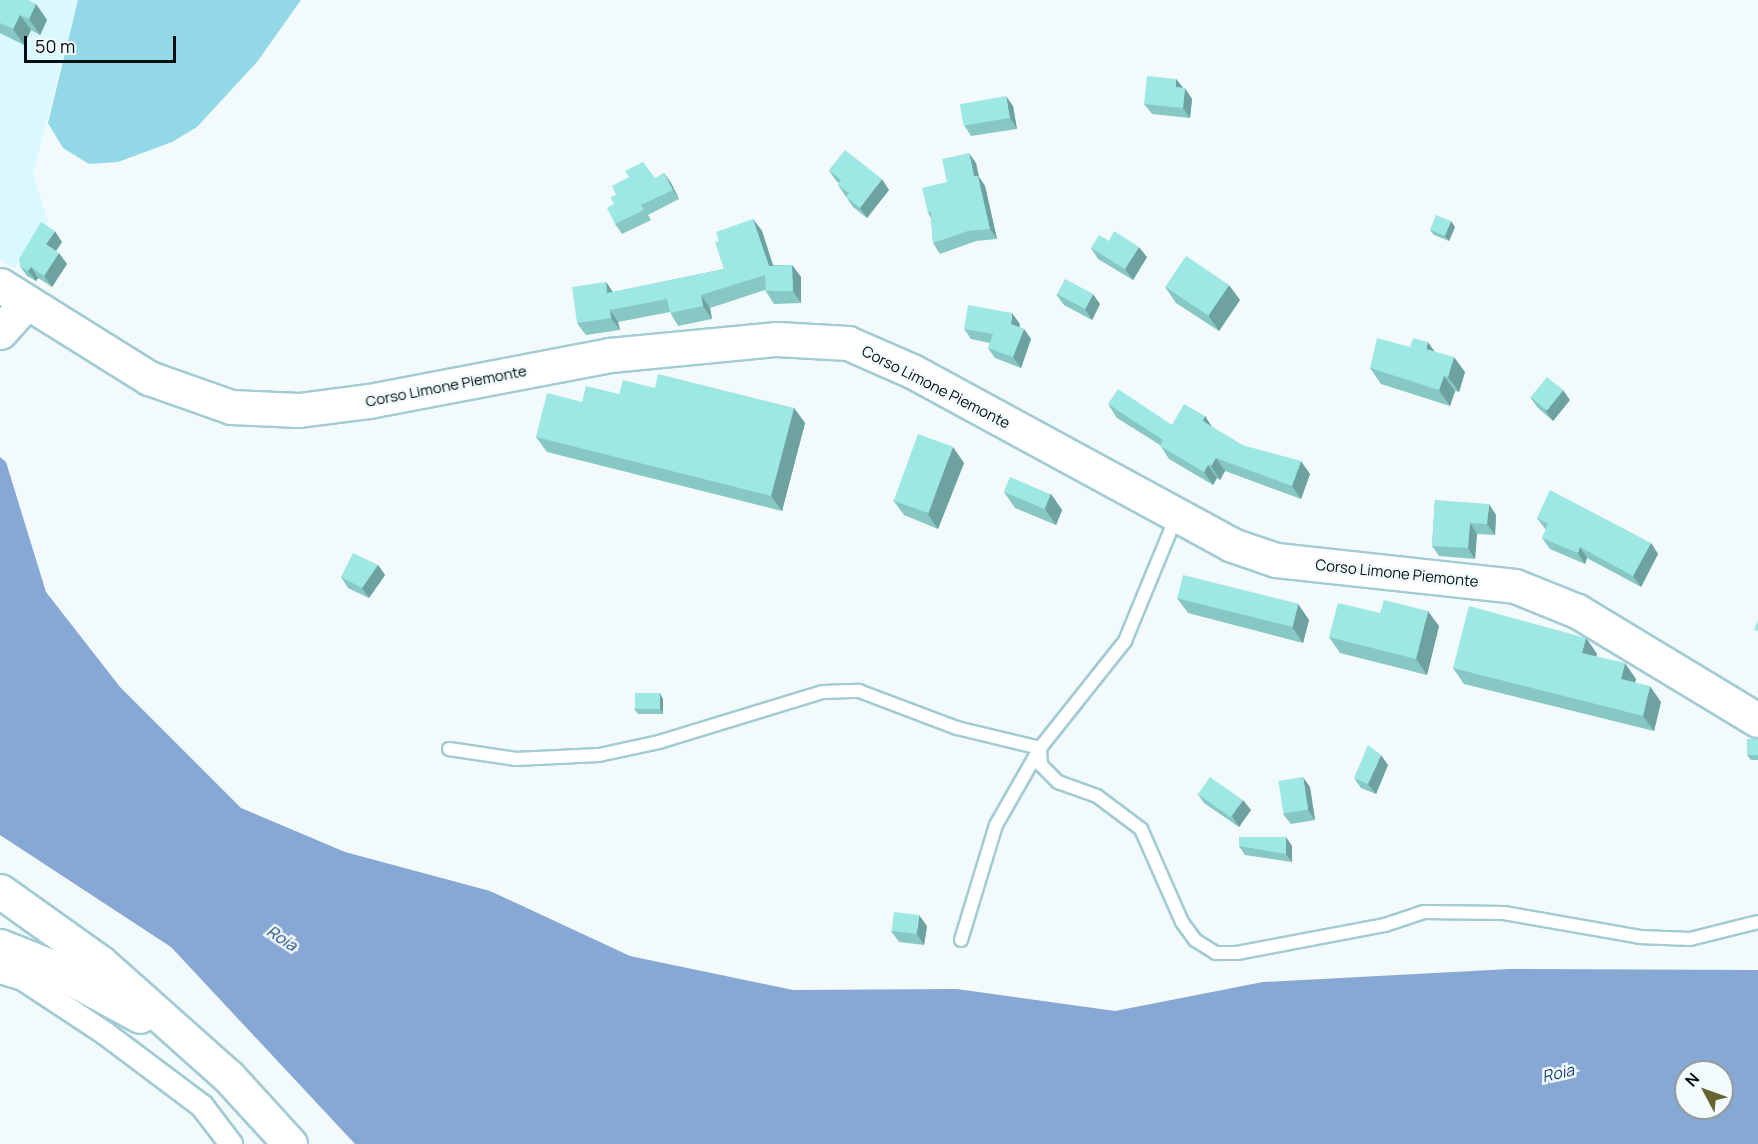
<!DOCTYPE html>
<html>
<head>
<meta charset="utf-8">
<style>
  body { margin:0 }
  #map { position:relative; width:1758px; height:1144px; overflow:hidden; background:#f2fafc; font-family:Manrope,sans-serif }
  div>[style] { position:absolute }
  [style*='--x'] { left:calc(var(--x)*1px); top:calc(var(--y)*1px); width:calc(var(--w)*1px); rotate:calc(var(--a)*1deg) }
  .built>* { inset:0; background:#d9f8ff }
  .green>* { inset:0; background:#92d8e7 }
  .water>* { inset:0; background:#87a7d4 }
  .roads { filter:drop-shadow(2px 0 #a2cbd4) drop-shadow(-2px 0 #a2cbd4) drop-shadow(0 2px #a2cbd4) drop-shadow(0 -2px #a2cbd4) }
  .service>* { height:12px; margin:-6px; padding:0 6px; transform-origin:6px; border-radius:6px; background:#fff }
  .minor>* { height:22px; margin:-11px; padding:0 11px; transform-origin:11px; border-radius:11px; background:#fff }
  .primary>* { height:33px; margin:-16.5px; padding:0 16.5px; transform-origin:16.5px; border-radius:16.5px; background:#fff }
  .motorway>* { height:33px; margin:-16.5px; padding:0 16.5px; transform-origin:16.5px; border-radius:16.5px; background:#fff }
  .wall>* { inset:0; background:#87c8c4 }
  .shaded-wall>* { inset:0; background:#6ea2a0 }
  .building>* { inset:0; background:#9de8e4; transform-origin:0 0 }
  span { translate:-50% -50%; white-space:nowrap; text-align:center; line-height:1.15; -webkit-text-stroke:5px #f2fafc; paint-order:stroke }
  .street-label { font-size:15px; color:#020e12 }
  .water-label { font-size:16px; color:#143f76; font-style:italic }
  .north { position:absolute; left:1674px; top:1060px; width:60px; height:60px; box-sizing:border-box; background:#f2fafc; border:2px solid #929c9e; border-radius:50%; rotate:311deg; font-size:16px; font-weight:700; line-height:24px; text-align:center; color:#020e12 }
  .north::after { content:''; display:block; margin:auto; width:21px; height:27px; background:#66632f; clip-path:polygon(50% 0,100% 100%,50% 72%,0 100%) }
  .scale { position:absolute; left:24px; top:36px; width:152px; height:27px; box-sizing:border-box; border:3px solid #020e12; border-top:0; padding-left:8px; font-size:18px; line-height:21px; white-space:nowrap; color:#020e12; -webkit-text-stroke:4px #f2fafc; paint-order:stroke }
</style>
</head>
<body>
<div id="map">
  <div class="built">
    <div style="clip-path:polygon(0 0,78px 0,33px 174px,48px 221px,14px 268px,0 259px)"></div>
  </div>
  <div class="green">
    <div style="clip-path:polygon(78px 0,301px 0,257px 62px,197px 127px,172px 142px,118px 162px,89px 164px,63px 148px,48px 123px)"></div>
  </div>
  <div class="water">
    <div style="clip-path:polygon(evenodd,0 457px,6px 462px,46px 592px,120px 687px,241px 808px,345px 852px,490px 891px,630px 956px,793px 990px,957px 989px,1115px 1011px,1263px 982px,1510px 969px,1758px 970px,1758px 1144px,355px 1144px,171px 947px,0 835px,0 457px,1686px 1072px,1722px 1072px,1722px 1108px,1686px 1108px,1686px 1072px)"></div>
  </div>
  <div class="roads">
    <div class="service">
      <div style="--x:449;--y:749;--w:68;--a:8.5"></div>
      <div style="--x:516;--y:759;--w:83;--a:-2.8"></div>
      <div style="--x:599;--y:755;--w:61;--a:-12.2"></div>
      <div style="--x:659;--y:742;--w:171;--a:-17"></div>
      <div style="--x:823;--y:692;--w:36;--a:-2"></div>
      <div style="--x:859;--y:691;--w:105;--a:20.7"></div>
      <div style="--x:957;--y:728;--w:85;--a:13.5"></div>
      <div style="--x:1040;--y:748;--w:17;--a:87"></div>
      <div style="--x:1041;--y:765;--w:24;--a:45"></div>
      <div style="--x:1058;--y:782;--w:41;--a:19.7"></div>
      <div style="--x:1097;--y:796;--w:55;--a:36.9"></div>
      <div style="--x:1141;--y:829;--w:102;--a:66.2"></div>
      <div style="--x:1182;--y:922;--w:22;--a:54"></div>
      <div style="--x:1195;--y:940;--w:25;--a:32"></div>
      <div style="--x:1216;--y:953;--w:21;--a:0"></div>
      <div style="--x:1237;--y:953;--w:151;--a:-10.7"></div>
      <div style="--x:1385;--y:925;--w:41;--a:-18.4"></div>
      <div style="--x:1424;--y:912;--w:80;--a:0.7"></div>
      <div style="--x:1504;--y:913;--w:138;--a:10"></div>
      <div style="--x:1640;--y:937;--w:50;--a:2.3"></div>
      <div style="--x:1690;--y:939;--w:70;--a:-14"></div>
      <div style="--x:961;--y:940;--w:120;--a:-73.1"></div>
      <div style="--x:996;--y:825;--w:89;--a:-60.3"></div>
      <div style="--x:1040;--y:748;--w:137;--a:-51.5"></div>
      <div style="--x:1125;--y:641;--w:134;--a:-67.6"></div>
    </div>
    <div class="minor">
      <div style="--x:0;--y:972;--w:24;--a:17"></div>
      <div style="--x:23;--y:979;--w:100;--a:33.5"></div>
      <div style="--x:106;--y:1034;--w:120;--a:36.9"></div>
      <div style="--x:202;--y:1106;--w:48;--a:52.7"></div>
    </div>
    <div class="primary">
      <div style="--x:0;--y:285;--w:176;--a:32"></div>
      <div style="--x:149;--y:378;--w:87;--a:19.5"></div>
      <div style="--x:231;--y:407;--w:68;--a:2.5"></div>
      <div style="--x:299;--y:410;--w:71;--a:-7.3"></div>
      <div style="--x:369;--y:401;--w:245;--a:-10.8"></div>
      <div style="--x:610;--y:355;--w:168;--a:-5.5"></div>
      <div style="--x:777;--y:339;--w:71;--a:3.2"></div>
      <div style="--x:848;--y:343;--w:70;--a:23.6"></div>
      <div style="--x:912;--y:371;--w:364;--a:28.5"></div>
      <div style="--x:1232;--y:545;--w:46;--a:18.8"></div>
      <div style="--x:1276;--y:560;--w:240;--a:6.2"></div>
      <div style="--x:1515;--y:586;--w:67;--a:22"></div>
      <div style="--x:1577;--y:611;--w:211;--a:31.1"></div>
      <div style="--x:0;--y:332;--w:40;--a:-48"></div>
    </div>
    <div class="motorway">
      <div style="--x:0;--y:891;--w:124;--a:35.5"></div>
      <div style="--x:101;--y:963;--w:170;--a:41.7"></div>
      <div style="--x:228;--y:1076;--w:92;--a:47.6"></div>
      <div style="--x:0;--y:946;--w:48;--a:21.8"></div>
      <div style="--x:45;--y:964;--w:108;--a:28.7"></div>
    </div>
  </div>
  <div class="wall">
    <div style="clip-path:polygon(0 0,36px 4px,47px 20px,40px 35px,31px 30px,24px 45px,0 33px)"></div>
    <div style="clip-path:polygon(1176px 79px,1192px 99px,1190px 118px,1152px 114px,1144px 104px)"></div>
    <div style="clip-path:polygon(1013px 106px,1017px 129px,971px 136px,964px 125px)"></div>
    <div style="clip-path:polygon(976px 163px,979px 177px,985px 186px,997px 239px,976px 241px,940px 254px,933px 243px,931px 218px,928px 213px,947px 182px)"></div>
    <div style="clip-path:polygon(829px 170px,889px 190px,867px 218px,853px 207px,838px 185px,839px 183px,836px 181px)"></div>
    <div style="clip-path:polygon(664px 173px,671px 183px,679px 199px,648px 215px,651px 220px,622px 234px,615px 224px,614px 204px)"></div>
    <div style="clip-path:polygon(753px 219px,762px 231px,773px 265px,792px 265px,801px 277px,801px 303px,774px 304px,765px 290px,710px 308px,712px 319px,678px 326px,670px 312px,618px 322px,620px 330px,586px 335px,577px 323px,606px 282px,613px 292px,724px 269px,719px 241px)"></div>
    <div style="clip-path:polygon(1455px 227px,1449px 241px,1434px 235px,1430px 230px)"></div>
    <div style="clip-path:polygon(1109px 241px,1147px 257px,1133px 280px,1098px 259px,1091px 248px)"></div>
    <div style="clip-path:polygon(62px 242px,56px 251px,67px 264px,52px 287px,38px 278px,36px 281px,27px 276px,20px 266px)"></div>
    <div style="clip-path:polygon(1165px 287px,1240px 300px,1219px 331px,1176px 303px)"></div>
    <div style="clip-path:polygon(1056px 294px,1100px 304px,1092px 320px,1064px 305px)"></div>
    <div style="clip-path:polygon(1020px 324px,1019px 327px,1024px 329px,1031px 339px,1021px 368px,995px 358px,988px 348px,990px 343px,971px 339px,964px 329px)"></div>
    <div style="clip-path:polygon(1410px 347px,1435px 352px,1465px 372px,1459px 392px,1455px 391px,1450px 406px,1381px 384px,1370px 368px)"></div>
    <div style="clip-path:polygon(655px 388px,794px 408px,805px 423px,782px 511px,547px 452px,536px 437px,582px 402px)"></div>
    <div style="clip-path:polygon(1530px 397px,1570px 400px,1553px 421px,1538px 408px)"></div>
    <div style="clip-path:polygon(1108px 404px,1172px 425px,1205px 416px,1212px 427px,1242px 445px,1310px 474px,1301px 499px,1225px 471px,1220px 480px,1217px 478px,1213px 485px,1169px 459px,1160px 445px,1117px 418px)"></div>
    <div style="clip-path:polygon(964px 463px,938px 529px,904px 515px,893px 500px)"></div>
    <div style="clip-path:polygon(1004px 492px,1051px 494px,1062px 510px,1056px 525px,1015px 508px)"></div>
    <div style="clip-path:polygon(1435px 500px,1496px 515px,1495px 535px,1477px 534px,1475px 559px,1439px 556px,1432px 546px)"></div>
    <div style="clip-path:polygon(1537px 518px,1651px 543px,1658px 554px,1641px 587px,1587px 558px,1585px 564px,1550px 549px,1542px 538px,1546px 530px)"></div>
    <div style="clip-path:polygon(378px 565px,385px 575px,369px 598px,348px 588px,341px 577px)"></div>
    <div style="clip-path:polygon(1177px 598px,1298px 604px,1309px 620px,1303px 643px,1188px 613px)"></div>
    <div style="clip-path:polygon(1380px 613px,1439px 626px,1427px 675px,1340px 653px,1329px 637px)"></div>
    <div style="clip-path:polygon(1586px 638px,1597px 654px,1596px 656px,1636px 679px,1635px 683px,1661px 702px,1654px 731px,1464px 684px,1453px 668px)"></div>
    <div style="clip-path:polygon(663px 699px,663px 714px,638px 714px,634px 709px)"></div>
    <div style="clip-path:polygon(1758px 739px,1758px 760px,1751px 760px,1747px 755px)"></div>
    <div style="clip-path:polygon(1388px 765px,1376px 794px,1361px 788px,1354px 778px)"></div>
    <div style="clip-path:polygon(1310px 787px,1315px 820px,1291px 824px,1283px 814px)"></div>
    <div style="clip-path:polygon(1197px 793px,1251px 810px,1239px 827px,1204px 803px)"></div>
    <div style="clip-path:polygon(1239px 846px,1292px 846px,1292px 862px,1245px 855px)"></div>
    <div style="clip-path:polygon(927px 926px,924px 945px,899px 942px,891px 931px)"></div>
  </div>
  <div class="shaded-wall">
    <div style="clip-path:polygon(36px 4px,47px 20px,40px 35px,29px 19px)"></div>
    <div style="clip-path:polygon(20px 15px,31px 30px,24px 45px,13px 29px)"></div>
    <div style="clip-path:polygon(1176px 79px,1184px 89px,1176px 87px)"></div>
    <div style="clip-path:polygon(1185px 88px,1192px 99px,1190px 118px,1183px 108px)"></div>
    <div style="clip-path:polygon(1006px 96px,1013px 106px,1017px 129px,1010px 118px)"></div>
    <div style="clip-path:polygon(969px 153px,976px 163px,979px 177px,985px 186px,997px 239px,990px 229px,974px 176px)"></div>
    <div style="clip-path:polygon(664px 173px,671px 183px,679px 199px,673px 190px)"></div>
    <div style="clip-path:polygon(882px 179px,889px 190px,867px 218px,860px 208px)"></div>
    <div style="clip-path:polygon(753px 219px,762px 231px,777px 278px,769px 266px)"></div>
    <div style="clip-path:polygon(1451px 221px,1455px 227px,1449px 241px,1445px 236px)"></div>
    <div style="clip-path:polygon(55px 231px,62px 242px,53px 255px,46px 244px)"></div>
    <div style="clip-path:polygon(1139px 247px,1147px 257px,1133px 280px,1125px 269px)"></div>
    <div style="clip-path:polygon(59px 253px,67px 264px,52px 287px,44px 276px)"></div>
    <div style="clip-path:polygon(792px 265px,801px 277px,801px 303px,793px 291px)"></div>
    <div style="clip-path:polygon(31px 267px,38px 278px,36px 281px,28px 271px)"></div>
    <div style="clip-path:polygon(606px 282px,614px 294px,607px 293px)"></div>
    <div style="clip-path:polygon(1229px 285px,1240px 300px,1219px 331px,1208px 315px)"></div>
    <div style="clip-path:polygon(1093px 294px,1100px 304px,1092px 320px,1085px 309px)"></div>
    <div style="clip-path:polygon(701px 295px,710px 308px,712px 319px,703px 306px)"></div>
    <div style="clip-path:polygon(610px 310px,618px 322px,620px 330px,611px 318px)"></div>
    <div style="clip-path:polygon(1012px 313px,1020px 324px,1018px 334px,1011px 324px)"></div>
    <div style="clip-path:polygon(1024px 329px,1031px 339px,1021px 368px,1013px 357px)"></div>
    <div style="clip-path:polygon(1428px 342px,1439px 358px,1426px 349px)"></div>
    <div style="clip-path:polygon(1454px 357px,1465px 372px,1459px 392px,1448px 377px)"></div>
    <div style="clip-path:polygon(1444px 376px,1455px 391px,1450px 406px,1439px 390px)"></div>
    <div style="clip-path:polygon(1563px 390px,1570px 400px,1553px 421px,1545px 410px)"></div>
    <div style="clip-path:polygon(794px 408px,805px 423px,782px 511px,771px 496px)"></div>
    <div style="clip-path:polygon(1205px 416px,1214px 430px,1203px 421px)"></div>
    <div style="clip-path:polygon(953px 447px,964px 463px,938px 529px,927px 513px)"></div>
    <div style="clip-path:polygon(1216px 458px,1225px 471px,1220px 480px,1211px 466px)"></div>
    <div style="clip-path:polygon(1301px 461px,1310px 474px,1301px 499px,1292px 486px)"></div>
    <div style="clip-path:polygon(1208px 465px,1217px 478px,1213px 485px,1204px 472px)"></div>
    <div style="clip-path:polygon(1051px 494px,1062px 510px,1056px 525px,1045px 509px)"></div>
    <div style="clip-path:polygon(1489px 504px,1496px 515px,1495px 535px,1487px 524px)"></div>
    <div style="clip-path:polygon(1470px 523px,1477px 534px,1475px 559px,1468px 548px)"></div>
    <div style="clip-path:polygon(1651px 543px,1658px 554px,1641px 587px,1633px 576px)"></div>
    <div style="clip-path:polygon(1580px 547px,1587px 558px,1585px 564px,1578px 553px)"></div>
    <div style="clip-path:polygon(378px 565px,385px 575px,369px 598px,362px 588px)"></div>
    <div style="clip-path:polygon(1298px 604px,1309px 620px,1303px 643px,1292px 627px)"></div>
    <div style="clip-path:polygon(1428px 611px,1439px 626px,1427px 675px,1416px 659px)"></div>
    <div style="clip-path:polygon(1586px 638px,1597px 654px,1593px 669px,1582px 653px)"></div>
    <div style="clip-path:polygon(1625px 663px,1636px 679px,1632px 695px,1621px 679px)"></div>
    <div style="clip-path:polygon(1650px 686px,1661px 702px,1654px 731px,1643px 716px)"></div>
    <div style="clip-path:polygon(660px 693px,663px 699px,663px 714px,660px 709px)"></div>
    <div style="clip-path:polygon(1381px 755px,1388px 765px,1376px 794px,1368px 784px)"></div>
    <div style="clip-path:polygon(1303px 777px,1310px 787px,1315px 820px,1308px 810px)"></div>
    <div style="clip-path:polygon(1243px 800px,1251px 810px,1239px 827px,1232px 816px)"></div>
    <div style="clip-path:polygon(1286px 837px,1292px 846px,1292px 862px,1286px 854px)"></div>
    <div style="clip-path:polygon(919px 915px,927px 926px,924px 945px,917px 934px)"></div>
  </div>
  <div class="building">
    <div style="clip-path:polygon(0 0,28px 0,36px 4px,29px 19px,20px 15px,13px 29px,0 23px)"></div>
    <div style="clip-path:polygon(1147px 76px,1176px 79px,1176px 87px,1185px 88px,1183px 108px,1144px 104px)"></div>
    <div style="left:1006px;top:96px;width:22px;height:47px;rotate:80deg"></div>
    <div style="clip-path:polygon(845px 150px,882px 179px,860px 208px,846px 197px,849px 193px,838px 185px,841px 180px,829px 170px)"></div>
    <div style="clip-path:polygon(969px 153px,974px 176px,978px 176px,990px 229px,968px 231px,933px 243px,931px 212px,928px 213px,922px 188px,947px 182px,942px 159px)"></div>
    <div style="clip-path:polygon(643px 162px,655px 178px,664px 173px,673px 190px,641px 205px,644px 210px,615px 224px,607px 208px,614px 204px,610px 197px,616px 195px,612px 186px,629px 177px,625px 171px)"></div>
    <div style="left:1436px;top:215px;width:16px;height:16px;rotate:22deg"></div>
    <div style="clip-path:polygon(753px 219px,769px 266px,792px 265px,793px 291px,766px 291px,765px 275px,701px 295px,703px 306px,670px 313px,667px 299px,610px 310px,611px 318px,577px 323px,572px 287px,606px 282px,607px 293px,724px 269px,715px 242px,719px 241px,716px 232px)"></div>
    <div style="clip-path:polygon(41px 222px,55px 231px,46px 244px,59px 253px,44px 276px,31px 267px,28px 271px,20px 266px,19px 259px)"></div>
    <div style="clip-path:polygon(1114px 231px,1139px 247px,1125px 269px,1091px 248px,1099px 235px,1109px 241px)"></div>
    <div style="left:1186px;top:256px;width:52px;height:37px;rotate:34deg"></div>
    <div style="left:1065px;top:279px;width:32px;height:17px;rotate:28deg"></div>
    <div style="clip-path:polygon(968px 305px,1012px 313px,1011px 324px,1024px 329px,1013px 357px,988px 348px,993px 334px,964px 329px)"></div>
    <div style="clip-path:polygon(1377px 338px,1410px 347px,1413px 338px,1428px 342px,1426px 349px,1454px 357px,1448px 377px,1444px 376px,1439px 390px,1370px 368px)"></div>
    <div style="clip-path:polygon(658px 374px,794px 408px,771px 496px,536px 437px,547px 393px,582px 402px,586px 386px,619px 394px,623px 380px,655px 388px)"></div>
    <div style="left:1547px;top:377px;width:21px;height:26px;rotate:39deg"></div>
    <div style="clip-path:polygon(1118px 389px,1172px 425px,1184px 404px,1205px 416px,1203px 421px,1242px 445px,1301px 461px,1292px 486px,1216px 458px,1211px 466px,1208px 465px,1204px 472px,1160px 446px,1163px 440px,1108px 404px)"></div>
    <div style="left:918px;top:434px;width:37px;height:71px;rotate:20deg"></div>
    <div style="left:1010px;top:477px;width:44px;height:16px;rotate:23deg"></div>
    <div style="clip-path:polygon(1550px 490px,1651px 543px,1633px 576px,1580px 547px,1578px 553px,1542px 538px,1548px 524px,1537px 518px)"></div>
    <div style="clip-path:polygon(1435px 500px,1489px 504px,1487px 524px,1470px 523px,1468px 548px,1432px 546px)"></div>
    <div style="clip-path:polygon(353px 553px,378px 565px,362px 588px,341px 577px)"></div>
    <div style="left:1183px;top:575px;width:119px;height:24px;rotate:14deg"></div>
    <div style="clip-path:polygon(1384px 600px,1428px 611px,1416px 659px,1329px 637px,1338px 603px,1380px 613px)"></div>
    <div style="clip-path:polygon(1469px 606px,1586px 638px,1582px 653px,1625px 663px,1621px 679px,1650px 686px,1643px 716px,1453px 668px)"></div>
    <div style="clip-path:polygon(1758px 620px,1758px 631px,1754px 630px)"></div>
    <div style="left:635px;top:693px;width:25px;height:16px"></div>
    <div style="left:1747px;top:739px;width:11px;height:16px"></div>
    <div style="clip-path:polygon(1368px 745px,1381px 755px,1368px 784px,1354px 778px)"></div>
    <div style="left:1210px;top:777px;width:40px;height:21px;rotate:35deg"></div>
    <div style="left:1303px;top:777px;width:33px;height:25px;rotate:81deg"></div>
    <div style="clip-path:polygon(1239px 837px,1286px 837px,1286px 854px,1239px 846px)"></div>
    <div style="left:894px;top:912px;width:25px;height:19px;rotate:7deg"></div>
  </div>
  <div class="street-label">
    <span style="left:446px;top:386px;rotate:-11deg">Corso Limone Piemonte</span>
    <span style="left:936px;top:387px;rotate:27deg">Corso Limone Piemonte</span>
    <span style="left:1397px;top:573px;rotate:6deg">Corso Limone Piemonte</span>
  </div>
  <div class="water-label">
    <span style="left:282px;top:938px;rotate:33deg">Roia</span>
    <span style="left:1558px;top:1073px;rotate:-13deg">Roia</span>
  </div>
  <div class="north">N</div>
  <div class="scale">50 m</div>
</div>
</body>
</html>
